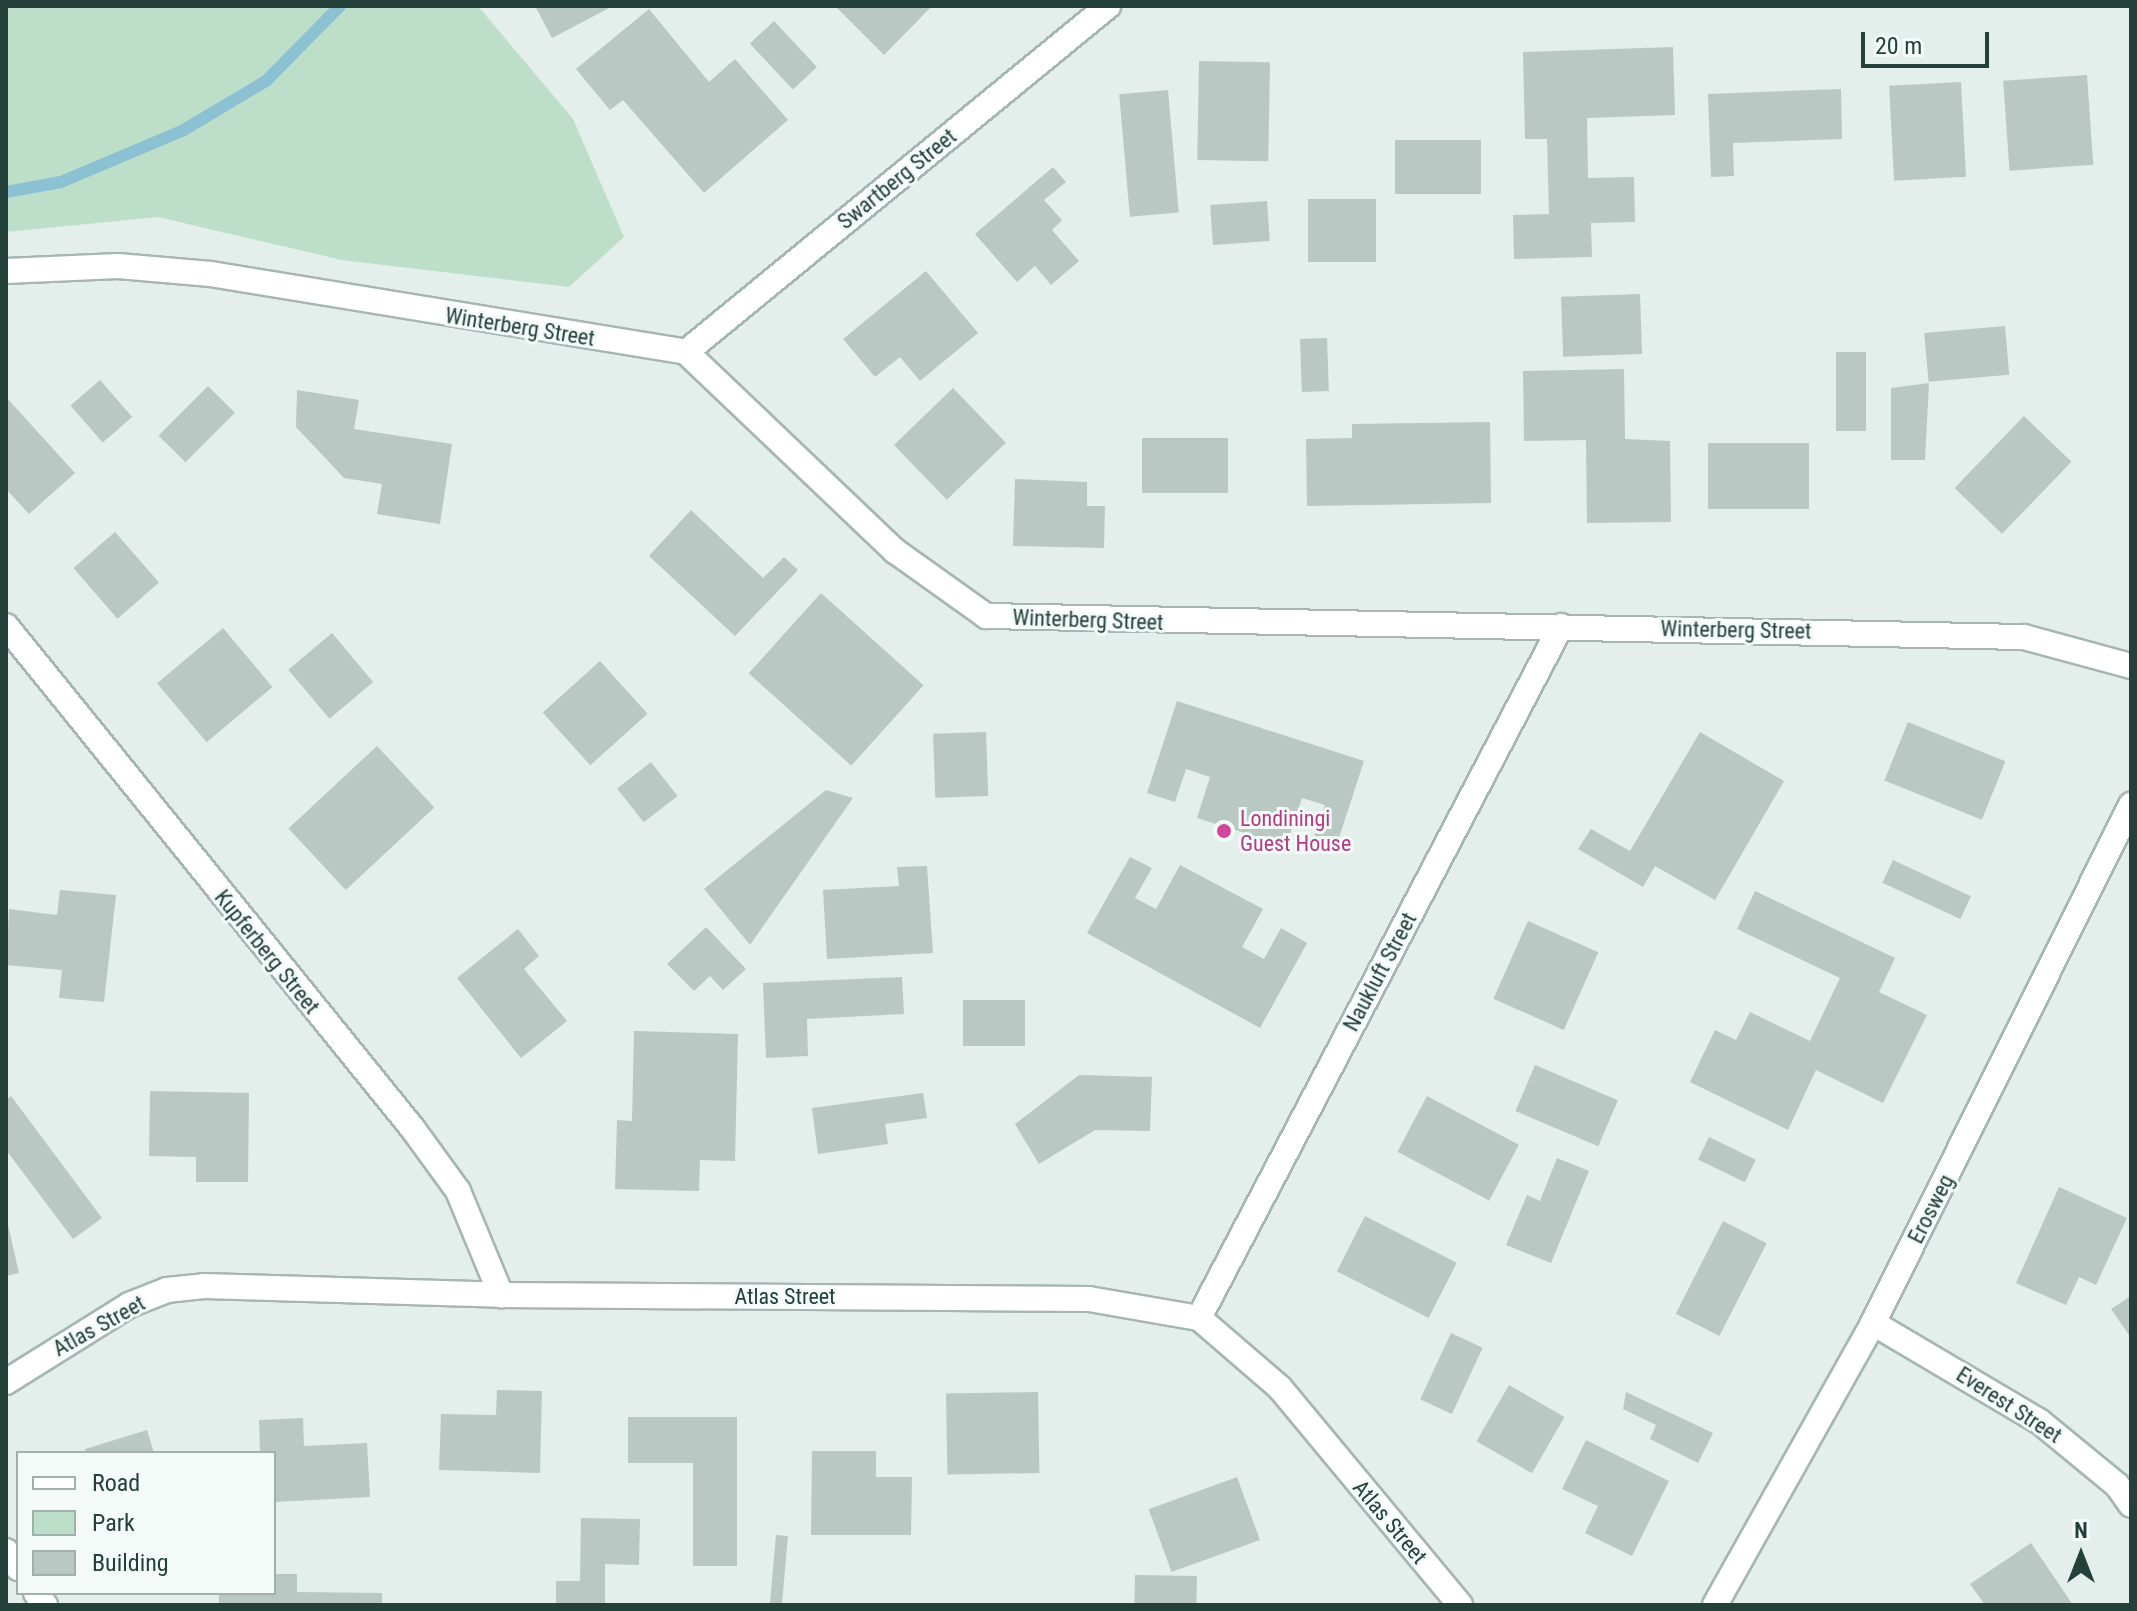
<!DOCTYPE html>
<html>
<head>
<meta charset="utf-8">
<style>
  body { margin:0 }
  #map { position:relative; width:2137px; height:1611px; overflow:hidden; background:#e4eeea; font-family:"Roboto Condensed",sans-serif }
  div>[style] { position:absolute }
  [style*='--x'] { left:calc(var(--x)*1px); top:calc(var(--y)*1px); width:calc(var(--w)*1px); rotate:calc(var(--a)*1deg) }
  .green>* { inset:0; background:#bddfc9 }
  .stream>* { height:12px; margin:-6px; padding:0 6px; transform-origin:6px; border-radius:6px; background:#8bc1d3 }
  .building>* { inset:0; background:#b9c8c3; transform-origin:0 0 }
  .roads { filter:drop-shadow(2px 0 #a6b6b2) drop-shadow(-2px 0 #a6b6b2) drop-shadow(0 2px #a6b6b2) drop-shadow(0 -2px #a6b6b2) }
  .street>* { height:24px; margin:-12px; padding:0 12px; transform-origin:12px; border-radius:12px; background:#fff }
  .secondary>* { height:24px; margin:-12px; padding:0 12px; transform-origin:12px; border-radius:12px; background:#fff }
  .dots>* { width:22px; height:22px; translate:-50% -50%; box-sizing:border-box; border:4px solid #f4faf8; border-radius:50% }
  span { translate:-50% -50%; white-space:nowrap; text-align:center; line-height:1.15; -webkit-text-stroke:6px #f4faf8; paint-order:stroke }
  .street-label { font-size:22px; color:#23403b }
  .hotel-label { font-size:22px; color:#b23c85 }
  .left { translate:0 -50%; text-align:left }
  .frame { position:absolute; inset:0; border:8px solid #23403b; pointer-events:none }
  .legend { position:absolute; left:16px; top:1451px; width:260px; height:144px; box-sizing:border-box; background:#f4faf8; border:2px solid #a0b0ac; margin:0; padding:10px 14px; list-style:none; font-size:24px; color:#23403b }
  .legend li { display:flex; align-items:center; gap:16px; height:40px }
  .legend b { width:40px; border:2px solid #a0b0ac }
  .north { position:absolute; left:2041px; top:1515px; width:80px; height:80px; -webkit-text-stroke:6px #f4faf8; paint-order:stroke; rotate:0deg; font-size:22px; font-weight:700; line-height:32px; text-align:center; color:#23403b }
  .north::after { content:''; display:block; margin:auto; width:28px; height:36px; background:#23403b; clip-path:polygon(50% 0,100% 100%,50% 72%,0 100%) }
  .scale { position:absolute; left:1861px; top:32px; width:128px; height:36px; box-sizing:border-box; border:4px solid #23403b; border-top:0; padding-left:10px; font-size:24px; line-height:28px; white-space:nowrap; color:#23403b; -webkit-text-stroke:6px #f4faf8; paint-order:stroke }
</style>
</head>
<body>
<div id="map">
  <div class="green">
    <div style="clip-path:polygon(6px 6px,478px 6px,573px 119px,624px 237px,569px 287px,342px 260px,158px 217px,6px 232px)"></div>
  </div>
  <div class="stream">
    <div style="--x:6;--y:192;--w:56;--a:-10.3"></div>
    <div style="--x:61;--y:182;--w:131;--a:-22.9"></div>
    <div style="--x:182;--y:131;--w:98;--a:-30.8"></div>
    <div style="--x:266;--y:81;--w:105;--a:-45.4"></div>
  </div>
  <div class="building">
    <div style="clip-path:polygon(535px 6px,613px 6px,552px 38px)"></div>
    <div style="clip-path:polygon(835px 6px,932px 6px,884px 55px)"></div>
    <div style="clip-path:polygon(649px 9px,709px 82px,735px 59px,788px 120px,704px 193px,623px 100px,610px 110px,576px 69px)"></div>
    <div style="left:774px;top:21px;width:63px;height:33px;rotate:47deg"></div>
    <div style="clip-path:polygon(1673px 47px,1675px 115px,1587px 118px,1588px 178px,1634px 177px,1635px 222px,1591px 223px,1592px 257px,1514px 259px,1513px 215px,1549px 214px,1547px 139px,1525px 139px,1523px 52px)"></div>
    <div style="left:1199px;top:61px;width:71px;height:99px;rotate:1deg"></div>
    <div style="left:2087px;top:75px;width:90px;height:84px;rotate:86deg"></div>
    <div style="left:1961px;top:82px;width:95px;height:72px;rotate:87deg"></div>
    <div style="clip-path:polygon(1841px 89px,1842px 139px,1733px 143px,1734px 176px,1711px 177px,1708px 94px)"></div>
    <div style="left:1168px;top:90px;width:123px;height:49px;rotate:85deg"></div>
    <div style="left:1395px;top:140px;width:86px;height:54px"></div>
    <div style="clip-path:polygon(1053px 167px,1066px 182px,1044px 200px,1062px 220px,1052px 230px,1079px 261px,1051px 285px,1035px 266px,1017px 282px,975px 234px)"></div>
    <div style="left:1308px;top:199px;width:68px;height:63px"></div>
    <div style="left:1267px;top:201px;width:40px;height:57px;rotate:86deg"></div>
    <div style="clip-path:polygon(926px 271px,978px 333px,920px 381px,900px 357px,875px 377px,843px 339px)"></div>
    <div style="left:1640px;top:294px;width:60px;height:79px;rotate:88deg"></div>
    <div style="left:2005px;top:326px;width:49px;height:81px;rotate:85deg"></div>
    <div style="left:1327px;top:338px;width:53px;height:27px;rotate:88deg"></div>
    <div style="left:1836px;top:352px;width:30px;height:79px"></div>
    <div style="clip-path:polygon(1624px 369px,1625px 439px,1670px 441px,1671px 522px,1587px 523px,1586px 440px,1524px 441px,1523px 371px)"></div>
    <div style="left:100px;top:380px;width:49px;height:39px;rotate:49deg"></div>
    <div style="clip-path:polygon(1929px 383px,1925px 460px,1891px 460px,1891px 388px)"></div>
    <div style="left:208px;top:386px;width:38px;height:70px;rotate:45deg"></div>
    <div style="left:953px;top:388px;width:76px;height:82px;rotate:46deg"></div>
    <div style="clip-path:polygon(297px 390px,359px 400px,354px 429px,452px 444px,440px 524px,377px 514px,382px 484px,344px 478px,296px 427px)"></div>
    <div style="clip-path:polygon(6px 397px,75px 473px,29px 514px,6px 489px)"></div>
    <div style="left:2024px;top:416px;width:66px;height:100px;rotate:44deg"></div>
    <div style="clip-path:polygon(1490px 422px,1491px 503px,1307px 506px,1306px 439px,1352px 438px,1352px 424px)"></div>
    <div style="left:1142px;top:438px;width:86px;height:55px"></div>
    <div style="left:1708px;top:443px;width:101px;height:66px"></div>
    <div style="clip-path:polygon(1015px 479px,1087px 482px,1087px 506px,1105px 506px,1104px 548px,1013px 546px)"></div>
    <div style="clip-path:polygon(691px 510px,763px 578px,784px 557px,798px 570px,735px 636px,649px 556px)"></div>
    <div style="left:115px;top:532px;width:67px;height:55px;rotate:49deg"></div>
    <div style="left:821px;top:593px;width:138px;height:108px;rotate:42deg"></div>
    <div style="left:223px;top:628px;width:77px;height:86px;rotate:50deg"></div>
    <div style="left:332px;top:633px;width:64px;height:57px;rotate:50deg"></div>
    <div style="left:600px;top:661px;width:71px;height:77px;rotate:48deg"></div>
    <div style="clip-path:polygon(1177px 701px,1364px 761px,1337px 844px,1314px 837px,1325px 805px,1302px 798px,1286px 846px,1197px 818px,1210px 777px,1186px 769px,1175px 802px,1147px 793px)"></div>
    <div style="left:1908px;top:722px;width:105px;height:63px;rotate:22deg"></div>
    <div style="left:986px;top:732px;width:64px;height:53px;rotate:88deg"></div>
    <div style="clip-path:polygon(1700px 732px,1784px 781px,1715px 900px,1655px 866px,1643px 887px,1578px 849px,1591px 829px,1630px 851px)"></div>
    <div style="left:377px;top:746px;width:84px;height:121px;rotate:47deg"></div>
    <div style="left:651px;top:762px;width:43px;height:43px;rotate:52deg"></div>
    <div style="clip-path:polygon(826px 790px,853px 798px,750px 945px,704px 889px)"></div>
    <div style="clip-path:polygon(1130px 857px,1152px 868px,1135px 898px,1156px 909px,1180px 865px,1263px 909px,1242px 947px,1264px 959px,1281px 928px,1307px 943px,1260px 1028px,1087px 933px)"></div>
    <div style="left:1893px;top:860px;width:86px;height:25px;rotate:25deg"></div>
    <div style="clip-path:polygon(927px 866px,933px 953px,827px 959px,823px 890px,899px 886px,897px 867px)"></div>
    <div style="clip-path:polygon(60px 890px,116px 895px,104px 1002px,59px 998px,62px 970px,6px 965px,9px 909px,57px 915px)"></div>
    <div style="clip-path:polygon(1755px 891px,1895px 958px,1879px 992px,1927px 1015px,1883px 1103px,1816px 1070px,1788px 1130px,1690px 1082px,1715px 1030px,1736px 1040px,1750px 1012px,1810px 1041px,1840px 978px,1737px 929px)"></div>
    <div style="left:1528px;top:921px;width:77px;height:85px;rotate:24deg"></div>
    <div style="clip-path:polygon(706px 927px,746px 969px,723px 990px,710px 976px,694px 991px,667px 964px)"></div>
    <div style="clip-path:polygon(518px 929px,539px 956px,524px 969px,567px 1021px,521px 1058px,457px 978px)"></div>
    <div style="clip-path:polygon(902px 977px,904px 1014px,807px 1019px,808px 1056px,766px 1058px,763px 983px)"></div>
    <div style="left:963px;top:1000px;width:62px;height:46px"></div>
    <div style="clip-path:polygon(634px 1031px,738px 1034px,735px 1161px,700px 1160px,699px 1191px,615px 1189px,617px 1120px,632px 1121px)"></div>
    <div style="left:1535px;top:1065px;width:90px;height:50px;rotate:23deg"></div>
    <div style="clip-path:polygon(1079px 1075px,1152px 1077px,1150px 1131px,1095px 1130px,1039px 1164px,1015px 1124px)"></div>
    <div style="clip-path:polygon(150px 1091px,249px 1093px,248px 1182px,196px 1182px,196px 1157px,149px 1156px)"></div>
    <div style="clip-path:polygon(923px 1093px,927px 1118px,885px 1124px,888px 1144px,818px 1154px,812px 1108px)"></div>
    <div style="clip-path:polygon(11px 1096px,102px 1218px,73px 1239px,6px 1150px,6px 1100px)"></div>
    <div style="left:1427px;top:1096px;width:104px;height:63px;rotate:28deg"></div>
    <div style="left:1709px;top:1137px;width:52px;height:25px;rotate:26deg"></div>
    <div style="clip-path:polygon(1557px 1158px,1589px 1171px,1551px 1263px,1506px 1245px,1527px 1195px,1540px 1201px)"></div>
    <div style="clip-path:polygon(2059px 1187px,2127px 1218px,2096px 1285px,2079px 1277px,2066px 1305px,2016px 1283px)"></div>
    <div style="clip-path:polygon(6px 1216px,19px 1273px,6px 1276px)"></div>
    <div style="left:1365px;top:1216px;width:103px;height:62px;rotate:27deg"></div>
    <div style="left:1723px;top:1221px;width:49px;height:104px;rotate:27deg"></div>
    <div style="clip-path:polygon(2131px 1296px,2131px 1338px,2111px 1309px)"></div>
    <div style="left:1451px;top:1333px;width:35px;height:73px;rotate:25deg"></div>
    <div style="left:1509px;top:1385px;width:64px;height:65px;rotate:30deg"></div>
    <div style="clip-path:polygon(497px 1390px,542px 1391px,540px 1473px,439px 1470px,441px 1414px,496px 1415px)"></div>
    <div style="left:1038px;top:1392px;width:81px;height:92px;rotate:89deg"></div>
    <div style="clip-path:polygon(1626px 1392px,1713px 1433px,1698px 1463px,1650px 1439px,1656px 1425px,1623px 1409px)"></div>
    <div style="clip-path:polygon(628px 1417px,737px 1417px,737px 1566px,693px 1566px,693px 1463px,628px 1463px)"></div>
    <div style="clip-path:polygon(303px 1418px,304px 1446px,367px 1443px,370px 1497px,274px 1502px,274px 1453px,260px 1453px,259px 1420px)"></div>
    <div style="clip-path:polygon(147px 1430px,154px 1453px,86px 1453px,85px 1449px)"></div>
    <div style="clip-path:polygon(1586px 1440px,1669px 1481px,1632px 1556px,1585px 1533px,1598px 1506px,1562px 1489px)"></div>
    <div style="clip-path:polygon(812px 1451px,876px 1451px,876px 1477px,912px 1477px,911px 1535px,811px 1535px)"></div>
    <div style="left:1237px;top:1477px;width:67px;height:94px;rotate:70deg"></div>
    <div style="clip-path:polygon(581px 1518px,640px 1519px,639px 1565px,605px 1564px,605px 1605px,556px 1605px,556px 1581px,580px 1581px)"></div>
    <div style="left:776px;top:1535px;width:12px;height:70px;rotate:5deg"></div>
    <div style="clip-path:polygon(2031px 1543px,2073px 1605px,1985px 1605px,1970px 1584px)"></div>
    <div style="clip-path:polygon(274px 1574px,297px 1574px,297px 1592px,382px 1593px,382px 1605px,219px 1605px,219px 1593px,274px 1593px)"></div>
    <div style="left:1135px;top:1575px;width:62px;height:30px;rotate:1deg"></div>
  </div>
  <div class="roads">
    <div class="street">
      <div style="--x:6;--y:271;--w:112;--a:-2.6"></div>
      <div style="--x:118;--y:266;--w:93;--a:4.9"></div>
      <div style="--x:211;--y:274;--w:481;--a:9.3"></div>
      <div style="--x:686;--y:352;--w:289;--a:43.6"></div>
      <div style="--x:895;--y:551;--w:112;--a:35.5"></div>
      <div style="--x:986;--y:616;--w:1038;--a:1.16"></div>
      <div style="--x:2024;--y:637;--w:111;--a:15.2"></div>
      <div style="--x:686;--y:352;--w:546;--a:-39.35"></div>
      <div style="--x:6;--y:626;--w:647;--a:51.02"></div>
      <div style="--x:413;--y:1129;--w:77;--a:54"></div>
      <div style="--x:458;--y:1191;--w:113;--a:67.5"></div>
      <div style="--x:1199;--y:1318;--w:781;--a:-62.38"></div>
      <div style="--x:1873;--y:1323;--w:193;--a:30.6"></div>
      <div style="--x:2039;--y:1421;--w:101;--a:39.4"></div>
      <div style="--x:2117;--y:1485;--w:24;--a:55"></div>
      <div style="--x:6;--y:1382;--w:145;--a:-32"></div>
      <div style="--x:129;--y:1305;--w:41;--a:-21.5"></div>
      <div style="--x:167;--y:1290;--w:37;--a:-6"></div>
      <div style="--x:204;--y:1286;--w:297;--a:1.7"></div>
      <div style="--x:501;--y:1295;--w:588;--a:0.39"></div>
      <div style="--x:1089;--y:1299;--w:112;--a:9.8"></div>
      <div style="--x:1199;--y:1318;--w:107;--a:40.8"></div>
      <div style="--x:1280;--y:1388;--w:282;--a:50.3"></div>
    </div>
    <div class="secondary">
      <div style="--x:6;--y:1551;--w:21;--a:55"></div>
      <div style="--x:36;--y:1593;--w:15;--a:53"></div>
      <div style="--x:1715;--y:1605;--w:323;--a:-60.7"></div>
      <div style="--x:1873;--y:1323;--w:579;--a:-63.52"></div>
    </div>
  </div>
  <div class="dots">
    <div style="left:1224px;top:831px;background:#d1479c"></div>
  </div>
  <div class="street-label">
    <span style="left:897px;top:179px;rotate:-39deg">Swartberg Street</span>
    <span style="left:520px;top:327px;rotate:9deg">Winterberg Street</span>
    <span style="left:1088px;top:620px;rotate:2deg">Winterberg Street</span>
    <span style="left:1736px;top:630px;rotate:1deg">Winterberg Street</span>
    <span style="left:267px;top:952px;rotate:51deg">Kupferberg Street</span>
    <span style="left:1380px;top:972px;rotate:-62deg">Naukluft Street</span>
    <span style="left:1931px;top:1209px;rotate:-63deg">Erosweg</span>
    <span style="left:785px;top:1297px">Atlas Street</span>
    <span style="left:99px;top:1326px;rotate:-29deg">Atlas Street</span>
    <span style="left:2009px;top:1405px;rotate:33deg">Everest Street</span>
    <span style="left:1390px;top:1522px;rotate:50deg">Atlas Street</span>
  </div>
  <div class="hotel-label">
    <span class="left" style="left:1240px;top:831px">Londiningi<br>Guest House</span>
  </div>
  <div class="frame"></div>
  <ul class="legend">
  <li><b style="height:10px;background:#fff"></b>Road</li>
  <li><b style="height:22px;background:#bddfc9"></b>Park</li>
  <li><b style="height:22px;background:#b9c8c3"></b>Building</li>
  </ul>
  <div class="north">N</div>
  <div class="scale">20 m</div>
</div>
</body>
</html>
